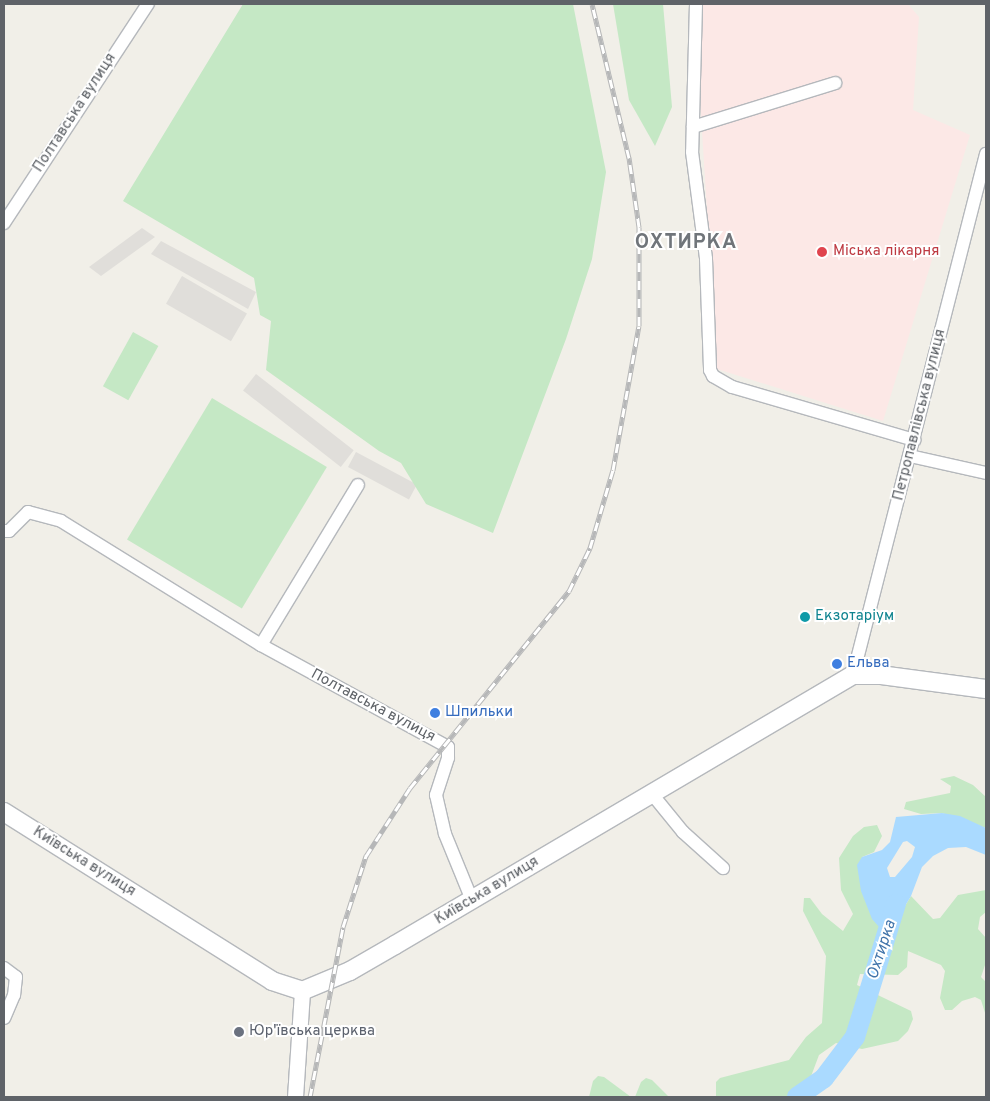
<!DOCTYPE html>
<html>
<head>
<meta charset="utf-8">
<style>
  body { margin:0 }
  #map { position:relative; width:990px; height:1101px; overflow:hidden; background:#f1efe8; font-family:Overpass,sans-serif }
  div>[style] { position:absolute }
  [style*='--x'] { left:calc(var(--x)*1px); top:calc(var(--y)*1px); width:calc(var(--w)*1px); rotate:calc(var(--a)*1deg) }
  .industrial>* { inset:0; background:#e0deda; transform-origin:0 0 }
  .medical>* { inset:0; background:#fce8e6 }
  .green>* { inset:0; background:#c5e8c5; transform-origin:0 0 }
  .water>* { inset:0; background:#aadaff }
  .river>* { height:20px; margin:-10px; padding:0 10px; transform-origin:10px; border-radius:10px; background:#aadaff }
  .roads { filter:drop-shadow(1px 0 #b5b8bc) drop-shadow(-1px 0 #b5b8bc) drop-shadow(0 1px #b5b8bc) drop-shadow(0 -1px #b5b8bc) }
  .minor>* { height:12px; margin:-6px; padding:0 6px; transform-origin:6px; border-radius:6px; background:#fff }
  .tertiary>* { height:15px; margin:-7.5px; padding:0 7.5px; transform-origin:7.5px; border-radius:7.5px; background:#fff }
  .secondary>* { height:18px; margin:-9px; padding:0 9px; transform-origin:9px; border-radius:9px; background:#fff }
  .rail>* { height:5px; margin-top:-2.5px; transform-origin:0; background:repeating-linear-gradient(90deg,#fff 0 9px,#b6b7b8 0 18px); box-sizing:border-box; border-block:1px solid #b6b7b8 }
  .dots>* { width:14px; height:14px; translate:-50% -50%; box-sizing:border-box; border:2px solid #fff; border-radius:50% }
  span { translate:-50% -50%; white-space:nowrap; text-align:center; line-height:1.15; -webkit-text-stroke:4px #fff; paint-order:stroke }
  .street-label { font-size:15px; color:#5f6368 }
  .health-label { font-size:15px; color:#be3a42 }
  .left { translate:0 -50%; text-align:left }
  .culture-label { font-size:15px; color:#0d838f }
  .shop-label { font-size:15px; color:#366cbe }
  .worship-label { font-size:15px; color:#5b616d }
  .water-label { font-size:16px; color:#4174aa; font-style:italic }
  .district-label { font-size:20px; color:#70757a; font-weight:700; letter-spacing:1px }
  .frame { position:absolute; inset:0; border:5px solid #5f6368; pointer-events:none }
</style>
</head>
<body>
<div id="map">
  <div class="industrial">
    <div style="clip-path:polygon(142px 228px,155px 237px,101px 276px,89px 267px)"></div>
    <div style="clip-path:polygon(161px 241px,256px 292px,248px 309px,151px 254px)"></div>
    <div style="left:182px;top:276px;width:75px;height:32px;rotate:30deg"></div>
    <div style="left:256px;top:374px;width:124px;height:21px;rotate:38deg"></div>
    <div style="left:356px;top:452px;width:69px;height:17px;rotate:28deg"></div>
  </div>
  <div class="medical">
    <div style="clip-path:polygon(694px 4px,908px 4px,919px 17px,913px 110px,970px 135px,883px 421px,717px 369px)"></div>
  </div>
  <div class="green">
    <div style="clip-path:polygon(243px 4px,573px 4px,606px 172px,592px 259px,566px 339px,493px 533px,426px 504px,401px 463px,379px 451px,266px 370px,271px 321px,260px 315px,254px 278px,123px 201px)"></div>
    <div style="clip-path:polygon(613px 4px,663px 4px,672px 107px,655px 146px,629px 100px)"></div>
    <div style="left:133px;top:332px;width:29px;height:62px;rotate:29deg"></div>
    <div style="left:212px;top:398px;width:134px;height:165px;rotate:31deg"></div>
    <div style="clip-path:polygon(954px 776px,973px 785px,986px 797px,986px 828px,942px 813px,921px 814px,904px 809px,906px 802px,950px 793px,951px 786px,940px 779px)"></div>
    <div style="clip-path:polygon(877px 825px,882px 836px,874px 852px,862px 857px,893px 926px,911px 896px,933px 919px,940px 918px,958px 895px,986px 890px,986px 912px,980px 917px,978px 929px,986px 938px,986px 962px,981px 977px,986px 982px,986px 1016px,981px 1000px,975px 997px,962px 1001px,952px 1010px,945px 1010px,940px 998px,945px 971px,941px 965px,908px 951px,907px 967px,898px 975px,860px 974px,857px 985px,911px 1011px,913px 1019px,908px 1031px,898px 1041px,862px 1049px,836px 1043px,819px 1055px,810px 1079px,786px 1097px,716px 1097px,716px 1082px,720px 1078px,789px 1060px,806px 1037px,822px 1023px,826px 956px,803px 911px,804px 898px,810px 898px,822px 914px,843px 931px,853px 914px,841px 890px,839px 858px,853px 836px,864px 827px)"></div>
    <div style="clip-path:polygon(598px 1076px,604px 1077px,631px 1097px,589px 1097px,593px 1081px)"></div>
    <div style="clip-path:polygon(646px 1078px,652px 1080px,669px 1097px,635px 1097px,641px 1082px)"></div>
  </div>
  <div class="water">
    <div style="clip-path:polygon(evenodd,942px 813px,960px 816px,986px 828px,986px 855px,966px 847px,948px 848px,933px 856px,922px 867px,911px 896px,893px 926px,886px 930px,880px 928px,872px 919px,861px 891px,857px 865px,862px 857px,882px 850px,890px 842px,896px 817px,942px 813px,907px 841px,915px 847px,912px 857px,895px 877px,890px 877px,887px 868px,903px 842px,907px 841px)"></div>
  </div>
  <div class="river">
    <div style="--x:797;--y:1097;--w:33;--a:-35"></div>
    <div style="--x:824;--y:1078;--w:51;--a:-52.9"></div>
    <div style="--x:855;--y:1037;--w:139;--a:-72.9"></div>
  </div>
  <div class="roads">
    <div class="minor">
      <div style="--x:696;--y:4;--w:148;--a:91.5"></div>
      <div style="--x:692;--y:152;--w:108;--a:82.5"></div>
      <div style="--x:706;--y:259;--w:111;--a:87.9"></div>
      <div style="--x:710;--y:370;--w:7;--a:63"></div>
      <div style="--x:713;--y:376;--w:22;--a:30"></div>
      <div style="--x:732;--y:387;--w:190;--a:16.2"></div>
      <div style="--x:693;--y:127;--w:149;--a:-17.2"></div>
      <div style="--x:4;--y:223;--w:262;--a:-56.7"></div>
      <div style="--x:910;--y:456;--w:78;--a:12.6"></div>
      <div style="--x:4;--y:531;--w:5;--a:0"></div>
      <div style="--x:9;--y:531;--w:27;--a:-45"></div>
      <div style="--x:28;--y:512;--w:34;--a:15"></div>
      <div style="--x:61;--y:521;--w:235;--a:31.8"></div>
      <div style="--x:261;--y:645;--w:213;--a:28.6"></div>
      <div style="--x:448;--y:747;--w:11;--a:90"></div>
      <div style="--x:448;--y:758;--w:39;--a:108"></div>
      <div style="--x:436;--y:795;--w:40;--a:77"></div>
      <div style="--x:445;--y:834;--w:71;--a:67.8"></div>
      <div style="--x:261;--y:645;--w:187;--a:-58.8"></div>
      <div style="--x:853;--y:675;--w:538;--a:-75.68"></div>
      <div style="--x:652;--y:794;--w:49;--a:50.8"></div>
      <div style="--x:683;--y:832;--w:54;--a:42"></div>
      <div style="--x:4;--y:968;--w:15;--a:37"></div>
      <div style="--x:16;--y:977;--w:18;--a:96"></div>
      <div style="--x:14;--y:995;--w:25;--a:113"></div>
    </div>
    <div class="tertiary">
      <div style="--x:295;--y:1097;--w:106;--a:-86.2"></div>
    </div>
    <div class="secondary">
      <div style="--x:4;--y:812;--w:317;--a:32.2"></div>
      <div style="--x:272;--y:981;--w:32;--a:18"></div>
      <div style="--x:302;--y:991;--w:52;--a:-22.6"></div>
      <div style="--x:350;--y:971;--w:52;--a:-30"></div>
      <div style="--x:395;--y:945;--w:532;--a:-30.52"></div>
      <div style="--x:853;--y:675;--w:28;--a:0"></div>
      <div style="--x:881;--y:675;--w:106;--a:7.6"></div>
    </div>
  </div>
  <div class="rail">
    <div style="--x:310;--y:1097;--w:173;--a:-79"></div>
    <div style="--x:343;--y:927;--w:75;--a:-72.1"></div>
    <div style="--x:366;--y:856;--w:81;--a:-57.1"></div>
    <div style="--x:410;--y:788;--w:253;--a:-51.1"></div>
    <div style="--x:569;--y:591;--w:48;--a:-64"></div>
    <div style="--x:590;--y:548;--w:81;--a:-73.6"></div>
    <div style="--x:613;--y:470;--w:146;--a:-79.8"></div>
    <div style="--x:639;--y:326;--w:99;--a:-90"></div>
    <div style="--x:639;--y:227;--w:70;--a:-98.2"></div>
    <div style="--x:629;--y:158;--w:158;--a:-103.5"></div>
  </div>
  <div class="dots">
    <div style="left:822px;top:252px;background:#e0444e"></div>
    <div style="left:805px;top:617px;background:#0f9aa8"></div>
    <div style="left:837px;top:664px;background:#3f7fe0"></div>
    <div style="left:435px;top:713px;background:#3f7fe0"></div>
    <div style="left:239px;top:1032px;background:#6b7280"></div>
  </div>
  <div class="street-label">
    <span style="left:75px;top:113px;rotate:-57deg">Полтавська вулиця</span>
    <span style="left:920px;top:415px;rotate:-76deg">Петропавлівська вулиця</span>
    <span style="left:373px;top:706px;rotate:28deg">Полтавська вулиця</span>
    <span style="left:84px;top:862px;rotate:32deg">Київська вулиця</span>
    <span style="left:487px;top:891px;rotate:-31deg">Київська вулиця</span>
  </div>
  <div class="health-label">
    <span class="left" style="left:833px;top:252px">Міська лікарня</span>
  </div>
  <div class="culture-label">
    <span class="left" style="left:815px;top:617px">Екзотаріум</span>
  </div>
  <div class="shop-label">
    <span class="left" style="left:847px;top:664px">Ельва</span>
    <span class="left" style="left:445px;top:713px">Шпильки</span>
  </div>
  <div class="worship-label">
    <span class="left" style="left:249px;top:1032px">Юр'ївська церква</span>
  </div>
  <div class="water-label">
    <span style="left:882px;top:950px;rotate:-72deg">Охтирка</span>
  </div>
  <div class="district-label">
    <span style="left:686px;top:243px">ОХТИРКА</span>
  </div>
  <div class="frame"></div>
</div>
</body>
</html>
